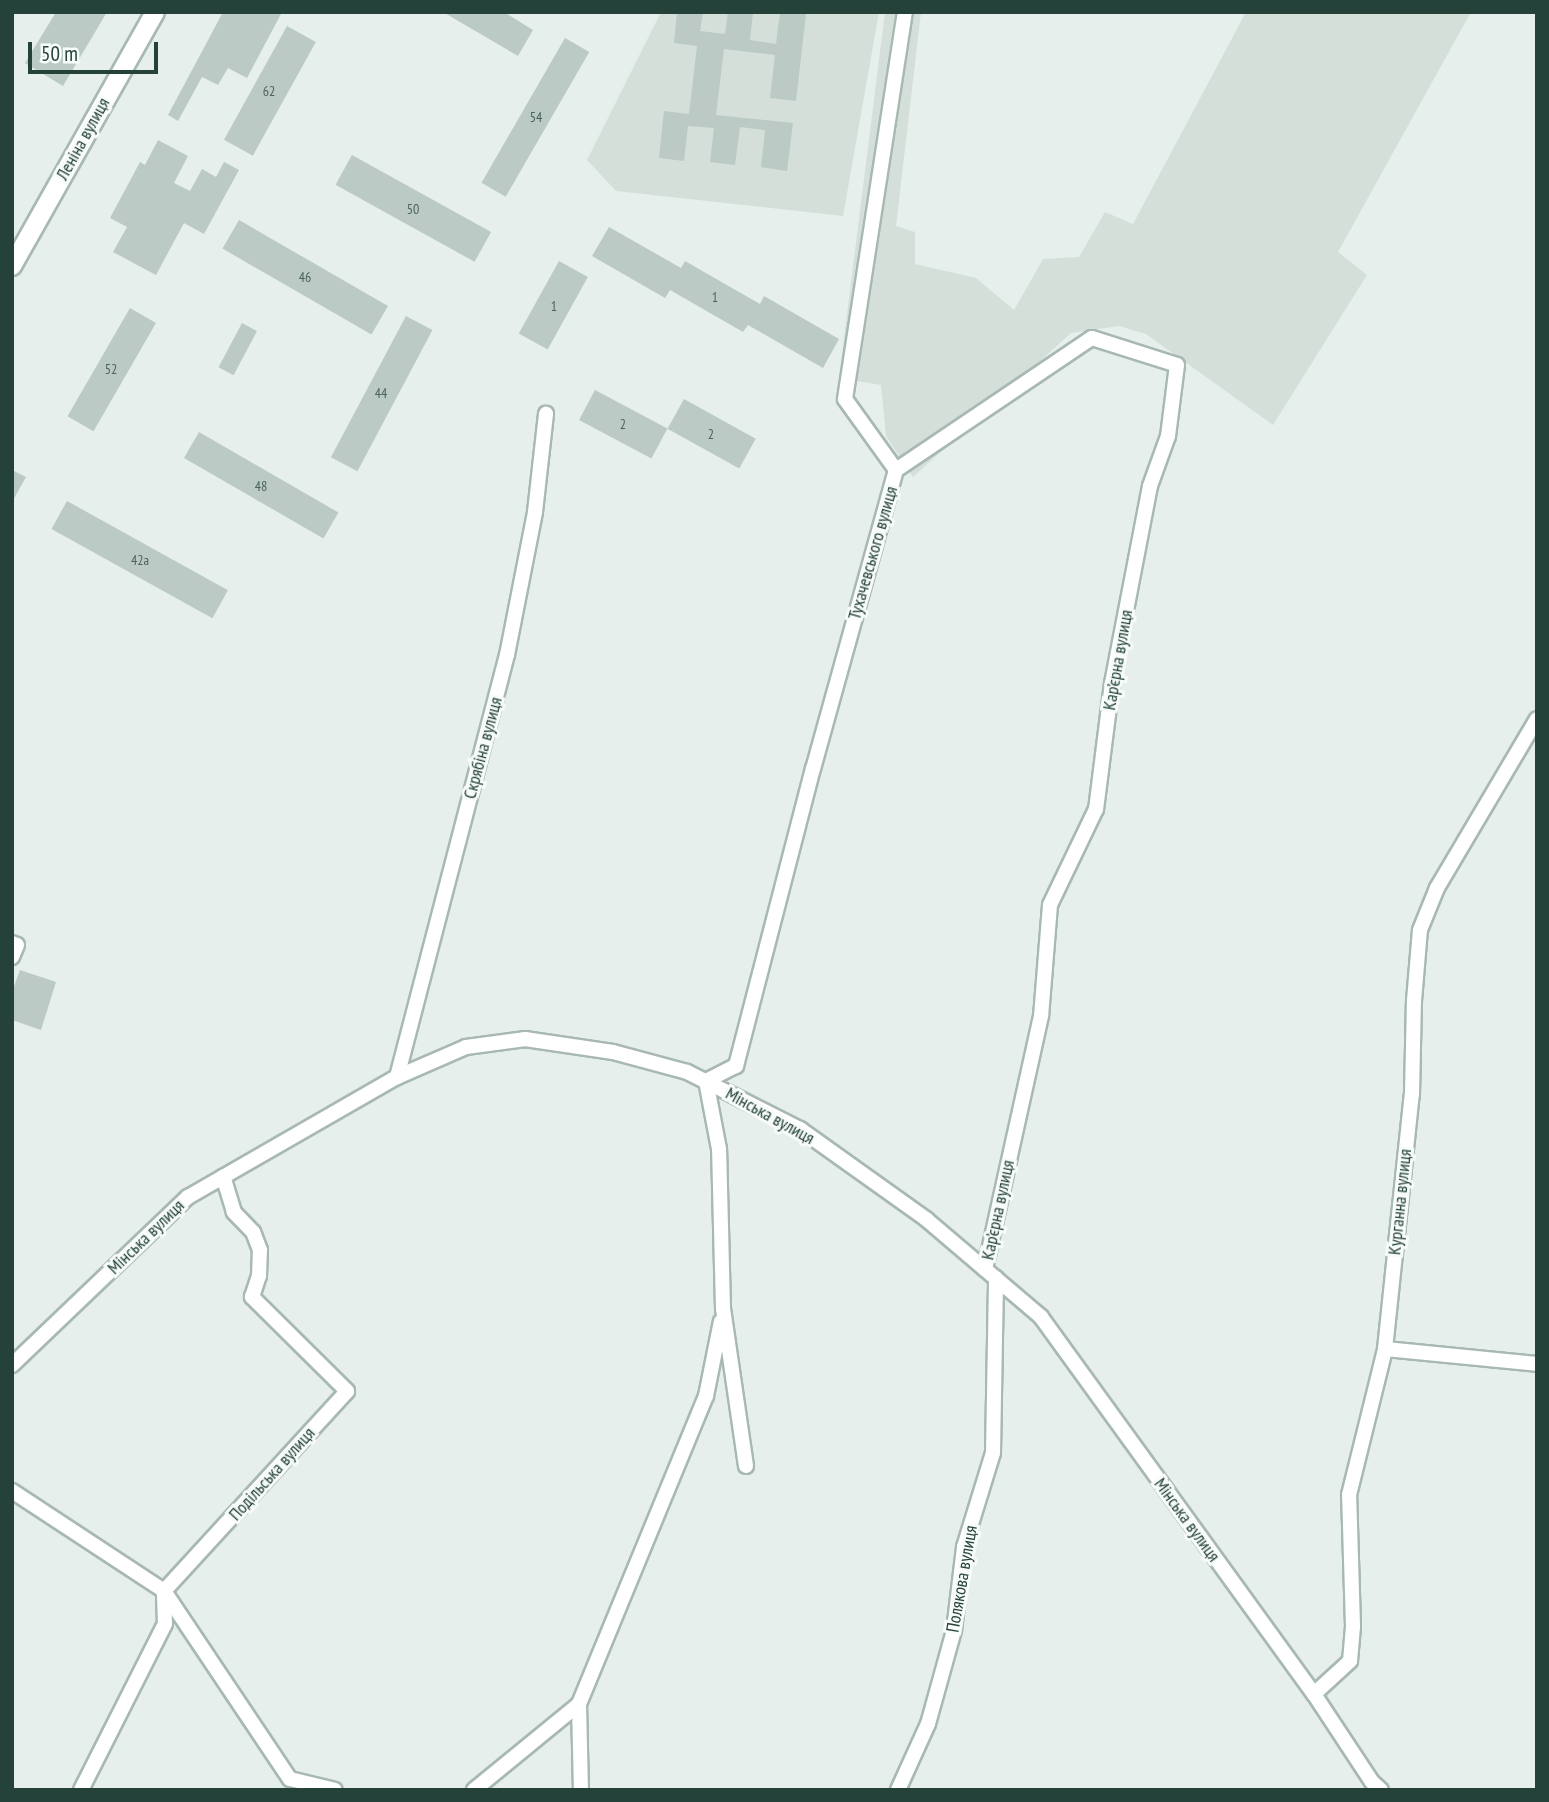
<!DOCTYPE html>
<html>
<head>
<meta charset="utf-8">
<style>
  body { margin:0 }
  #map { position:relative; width:1549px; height:1802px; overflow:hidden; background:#e6efeb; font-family:"PT Sans Narrow",sans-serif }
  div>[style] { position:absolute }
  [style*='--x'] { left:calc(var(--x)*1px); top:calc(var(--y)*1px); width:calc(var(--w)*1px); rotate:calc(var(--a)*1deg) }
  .built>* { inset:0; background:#d4dfda }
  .building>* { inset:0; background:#bbcac4; transform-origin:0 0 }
  .roads { filter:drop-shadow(2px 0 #a8b8b2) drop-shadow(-2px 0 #a8b8b2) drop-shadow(0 2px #a8b8b2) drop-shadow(0 -2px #a8b8b2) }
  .minor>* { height:14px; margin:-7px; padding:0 7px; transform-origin:7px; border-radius:7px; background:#fff }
  .tertiary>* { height:18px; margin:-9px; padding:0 9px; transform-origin:9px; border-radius:9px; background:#fff }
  span { translate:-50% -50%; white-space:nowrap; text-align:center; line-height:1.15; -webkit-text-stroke:6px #f7fbf9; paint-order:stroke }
  .number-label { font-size:14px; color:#4a645c }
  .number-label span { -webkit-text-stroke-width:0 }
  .street-label { font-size:18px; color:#24423a }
  .frame { position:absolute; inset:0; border:14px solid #24423a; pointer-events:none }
  .scale { position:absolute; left:28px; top:42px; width:130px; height:32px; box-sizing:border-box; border:4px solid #24423a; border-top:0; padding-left:9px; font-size:21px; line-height:24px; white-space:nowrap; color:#24423a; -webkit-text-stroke:5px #f7fbf9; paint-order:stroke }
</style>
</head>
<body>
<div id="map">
  <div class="built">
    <div style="clip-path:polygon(661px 12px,879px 12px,843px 216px,616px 191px,587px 160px)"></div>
    <div style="clip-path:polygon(885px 12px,921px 12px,896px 226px,915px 232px,915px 264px,976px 278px,1014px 310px,1043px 259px,1079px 257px,1105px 212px,1133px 224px,1246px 12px,1471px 12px,1338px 252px,1367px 275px,1273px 425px,1146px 334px,1119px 326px,1071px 333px,913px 477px,886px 436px,881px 385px,839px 378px)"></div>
  </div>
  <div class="building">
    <div style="clip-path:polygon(56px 12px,107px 12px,63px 86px,25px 63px)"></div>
    <div style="clip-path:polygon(223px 12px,282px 12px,247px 78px,228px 68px,218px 85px,202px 77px,178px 121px,168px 115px)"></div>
    <div style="clip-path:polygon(443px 12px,504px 12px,533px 30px,518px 56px)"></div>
    <div style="clip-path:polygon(677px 12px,703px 12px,700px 31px,725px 34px,728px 12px,753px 12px,750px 40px,776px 44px,780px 12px,806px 14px,796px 101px,770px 98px,775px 55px,724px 49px,716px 115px,793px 123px,787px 171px,761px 167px,765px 130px,740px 127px,735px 165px,710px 162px,714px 128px,688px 126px,684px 161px,659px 158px,664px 111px,689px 114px,697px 46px,674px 43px)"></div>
    <div style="left:287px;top:26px;width:33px;height:130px;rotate:29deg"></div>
    <div style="left:565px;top:38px;width:28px;height:167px;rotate:30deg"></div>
    <div style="clip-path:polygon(158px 140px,188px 156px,174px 183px,190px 191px,202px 169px,216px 177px,224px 162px,239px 170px,204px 234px,184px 223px,156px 275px,113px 252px,127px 227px,110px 218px,140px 162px,145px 165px)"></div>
    <div style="left:352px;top:155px;width:159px;height:34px;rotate:29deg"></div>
    <div style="left:239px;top:220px;width:172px;height:33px;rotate:30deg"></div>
    <div style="clip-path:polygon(609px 227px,681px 268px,685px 261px,760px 304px,764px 296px,839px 339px,823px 368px,748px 325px,743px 332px,670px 290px,665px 298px,592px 256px)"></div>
    <div style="left:559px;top:261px;width:33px;height:83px;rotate:29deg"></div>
    <div style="left:130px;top:308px;width:30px;height:125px;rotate:30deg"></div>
    <div style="left:406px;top:316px;width:30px;height:160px;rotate:28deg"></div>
    <div style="left:242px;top:323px;width:17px;height:50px;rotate:28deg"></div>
    <div style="left:595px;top:390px;width:82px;height:34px;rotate:28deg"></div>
    <div style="left:684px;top:399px;width:82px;height:34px;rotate:29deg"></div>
    <div style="left:199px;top:432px;width:161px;height:30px;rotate:30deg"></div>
    <div style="clip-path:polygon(12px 470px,26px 477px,12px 502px)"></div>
    <div style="left:67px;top:501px;width:184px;height:32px;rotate:29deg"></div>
    <div style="clip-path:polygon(20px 970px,56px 982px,41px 1030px,12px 1020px,12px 992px)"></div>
  </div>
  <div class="roads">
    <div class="minor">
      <div style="--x:896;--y:470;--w:236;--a:-34"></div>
      <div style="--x:1092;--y:338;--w:89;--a:17.6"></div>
      <div style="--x:1177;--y:365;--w:72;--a:97.2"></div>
      <div style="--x:1168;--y:436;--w:53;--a:109.8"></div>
      <div style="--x:1150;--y:486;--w:201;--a:100.9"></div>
      <div style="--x:1112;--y:683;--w:127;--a:97.2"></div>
      <div style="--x:1096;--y:809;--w:106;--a:115.6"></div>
      <div style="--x:1050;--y:905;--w:111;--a:94.6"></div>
      <div style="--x:1041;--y:1016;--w:259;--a:102.5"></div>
      <div style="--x:12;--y:943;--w:5;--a:22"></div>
      <div style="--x:17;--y:945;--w:13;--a:113"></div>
      <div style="--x:397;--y:1077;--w:436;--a:-75.4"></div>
      <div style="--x:507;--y:655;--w:146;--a:-78.9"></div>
      <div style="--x:535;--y:512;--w:99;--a:-83.6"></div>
      <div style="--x:1385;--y:1349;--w:153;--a:5.6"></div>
      <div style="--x:12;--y:1365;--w:243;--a:-43.7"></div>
      <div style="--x:188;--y:1197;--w:241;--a:-29.9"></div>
      <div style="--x:397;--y:1077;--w:75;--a:-23.5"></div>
      <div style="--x:466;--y:1047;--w:60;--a:-7.7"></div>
      <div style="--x:525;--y:1039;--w:89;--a:8.4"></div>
      <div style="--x:613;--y:1052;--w:77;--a:15.1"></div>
      <div style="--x:687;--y:1072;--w:127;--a:26.8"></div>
      <div style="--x:800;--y:1129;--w:155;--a:35.5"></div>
      <div style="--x:926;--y:1219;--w:151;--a:40.4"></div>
      <div style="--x:1041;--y:1317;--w:465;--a:54.1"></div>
      <div style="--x:1314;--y:1694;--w:105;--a:56.6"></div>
      <div style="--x:1372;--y:1782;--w:12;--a:42"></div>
      <div style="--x:746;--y:1466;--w:159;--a:-98.3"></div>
      <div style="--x:723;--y:1309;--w:160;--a:-91.4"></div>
      <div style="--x:719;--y:1149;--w:69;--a:-100.8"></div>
      <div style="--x:706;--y:1081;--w:34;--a:-27"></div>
      <div style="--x:736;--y:1066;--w:307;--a:-75.5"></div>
      <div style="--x:813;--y:769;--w:310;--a:-74.5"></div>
      <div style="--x:896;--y:470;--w:87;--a:-125.7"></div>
      <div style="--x:845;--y:399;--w:392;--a:-81.2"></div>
      <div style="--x:12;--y:1491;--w:182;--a:33.3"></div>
      <div style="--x:164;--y:1591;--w:226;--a:56.2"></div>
      <div style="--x:290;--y:1779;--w:46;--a:13.7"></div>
      <div style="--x:1314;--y:1694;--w:49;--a:-42.5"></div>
      <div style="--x:1350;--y:1661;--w:35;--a:-85"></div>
      <div style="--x:1353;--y:1626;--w:131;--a:-91.7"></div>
      <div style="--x:1349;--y:1495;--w:150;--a:-76.1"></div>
      <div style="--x:1385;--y:1349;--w:256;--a:-84"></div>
      <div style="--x:1412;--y:1094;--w:93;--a:-88.8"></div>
      <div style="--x:1414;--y:1001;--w:71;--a:-85.2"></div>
      <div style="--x:1420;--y:930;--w:45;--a:-68"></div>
      <div style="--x:1437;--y:888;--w:196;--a:-59.4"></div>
      <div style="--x:579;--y:1704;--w:86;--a:88.7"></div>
      <div style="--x:81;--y:1790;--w:186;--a:-63.2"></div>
      <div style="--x:165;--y:1624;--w:33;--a:-92"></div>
      <div style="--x:164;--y:1591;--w:271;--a:-47.5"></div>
      <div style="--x:347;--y:1391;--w:134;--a:-135.3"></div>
      <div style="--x:252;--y:1297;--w:22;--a:-72"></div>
      <div style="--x:259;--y:1276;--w:26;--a:-88"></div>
      <div style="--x:260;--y:1250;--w:19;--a:-111"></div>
      <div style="--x:253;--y:1232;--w:28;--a:-134"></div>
      <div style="--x:234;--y:1212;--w:37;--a:-107"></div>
      <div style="--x:474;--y:1790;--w:136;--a:-39.3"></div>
      <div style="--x:579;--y:1704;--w:333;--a:-67.6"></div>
      <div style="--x:706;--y:1396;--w:76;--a:-78.7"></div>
      <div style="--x:898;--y:1790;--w:72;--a:-65.6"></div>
      <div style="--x:928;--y:1724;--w:98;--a:-74.5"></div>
      <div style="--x:954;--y:1630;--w:84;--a:-83.1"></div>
      <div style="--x:964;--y:1547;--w:98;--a:-72.9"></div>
      <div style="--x:993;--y:1453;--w:175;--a:-89"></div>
    </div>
    <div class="tertiary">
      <div style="--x:12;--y:266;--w:291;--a:-60.6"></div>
    </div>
  </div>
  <div class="number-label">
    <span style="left:269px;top:91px">62</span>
    <span style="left:536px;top:117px">54</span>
    <span style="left:413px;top:209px">50</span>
    <span style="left:305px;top:277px">46</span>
    <span style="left:715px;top:297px">1</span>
    <span style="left:554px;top:306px">1</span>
    <span style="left:111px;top:369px">52</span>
    <span style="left:381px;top:393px">44</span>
    <span style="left:623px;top:424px">2</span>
    <span style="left:711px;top:434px">2</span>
    <span style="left:261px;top:486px">48</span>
    <span style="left:140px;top:560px">42а</span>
  </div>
  <div class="street-label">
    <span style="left:83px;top:139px;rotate:-61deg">Леніна вулиця</span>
    <span style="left:873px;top:553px;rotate:-74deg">Тухачевського вулиця</span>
    <span style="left:1118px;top:660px;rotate:-80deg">Кар’єрна вулиця</span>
    <span style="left:483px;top:748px;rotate:-75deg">Скрябіна вулиця</span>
    <span style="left:770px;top:1116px;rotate:29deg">Мінська вулиця</span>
    <span style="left:1400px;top:1202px;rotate:-84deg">Курганна вулиця</span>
    <span style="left:998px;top:1210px;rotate:-78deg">Кар’єрна вулиця</span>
    <span style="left:146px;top:1237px;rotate:-44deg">Мінська вулиця</span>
    <span style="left:272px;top:1474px;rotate:-48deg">Подільська вулиця</span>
    <span style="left:1187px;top:1520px;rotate:54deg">Мінська вулиця</span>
    <span style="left:962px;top:1579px;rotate:-80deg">Полякова вулиця</span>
  </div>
  <div class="frame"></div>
  <div class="scale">50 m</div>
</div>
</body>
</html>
